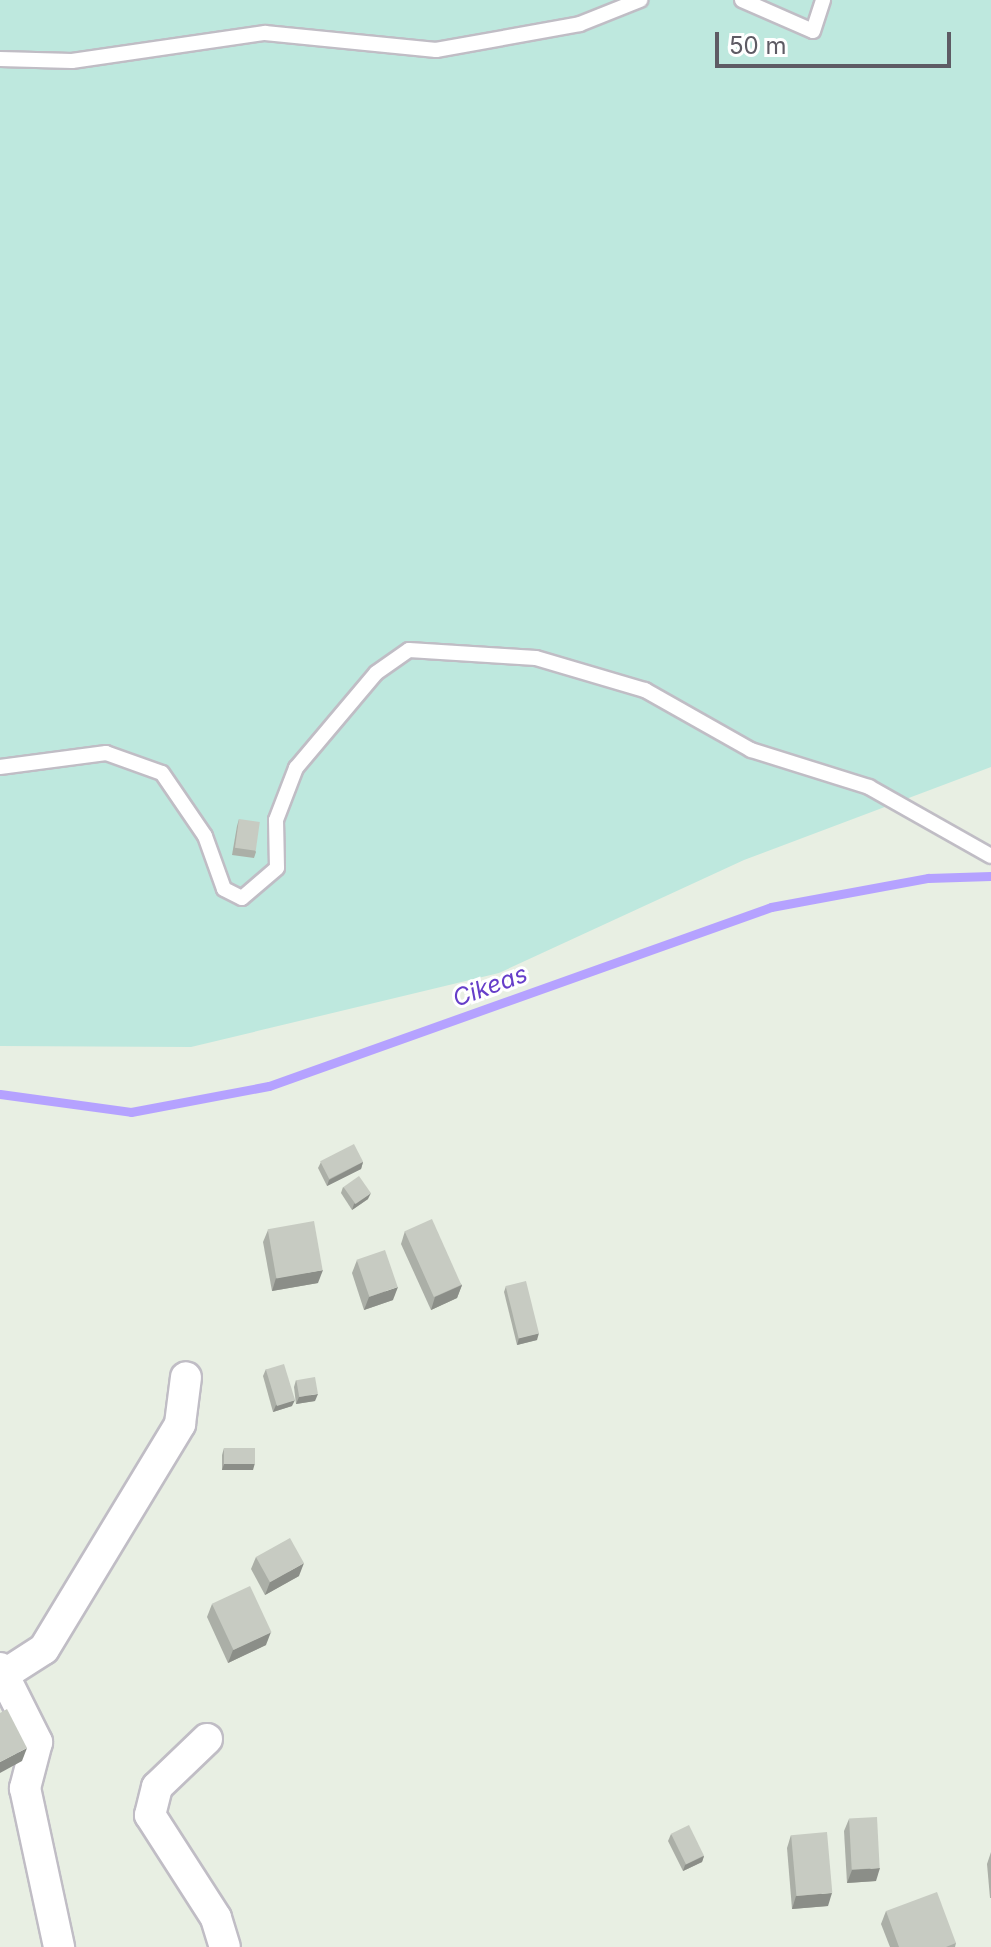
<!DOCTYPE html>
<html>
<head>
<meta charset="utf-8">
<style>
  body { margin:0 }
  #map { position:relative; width:991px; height:1947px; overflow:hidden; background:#e8efe3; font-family:Inter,sans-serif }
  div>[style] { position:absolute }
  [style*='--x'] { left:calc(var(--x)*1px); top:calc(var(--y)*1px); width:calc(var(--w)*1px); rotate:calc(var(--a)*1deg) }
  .green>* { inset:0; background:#bee8de }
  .stream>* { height:9px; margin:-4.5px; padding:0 4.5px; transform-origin:4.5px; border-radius:4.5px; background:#b5a2ff }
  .roads { filter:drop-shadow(2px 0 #c0bdc5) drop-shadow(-2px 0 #c0bdc5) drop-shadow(0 2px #c0bdc5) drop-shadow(0 -2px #c0bdc5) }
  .service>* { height:14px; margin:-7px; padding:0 7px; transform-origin:7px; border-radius:7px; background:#fff }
  .minor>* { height:30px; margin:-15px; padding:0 15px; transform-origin:15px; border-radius:15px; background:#fff }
  .wall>* { inset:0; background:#abafa7 }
  .shaded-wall>* { inset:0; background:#8b8e88 }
  .building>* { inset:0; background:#c7cbc2; transform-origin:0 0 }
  span { translate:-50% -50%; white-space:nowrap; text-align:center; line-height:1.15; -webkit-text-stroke:6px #fff; paint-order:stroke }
  .water-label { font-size:24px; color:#663ec9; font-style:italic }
  .scale { position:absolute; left:715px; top:32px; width:236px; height:36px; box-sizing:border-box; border:4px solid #5e5b64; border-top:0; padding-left:10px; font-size:24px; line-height:28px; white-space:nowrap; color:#5e5b64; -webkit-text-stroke:6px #fff; paint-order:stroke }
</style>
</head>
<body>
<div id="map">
  <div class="green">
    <div style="clip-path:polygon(0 0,991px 0,991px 767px,744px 860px,499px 973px,191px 1047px,0 1046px)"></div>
  </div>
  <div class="stream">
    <div style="--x:0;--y:1094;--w:132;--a:7.8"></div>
    <div style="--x:131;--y:1112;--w:140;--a:-10.7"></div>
    <div style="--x:269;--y:1086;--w:533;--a:-19.62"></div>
    <div style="--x:771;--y:907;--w:160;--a:-10.5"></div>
    <div style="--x:928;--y:878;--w:63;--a:-1.8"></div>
  </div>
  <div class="roads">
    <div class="service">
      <div style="--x:742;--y:0;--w:77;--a:23.6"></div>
      <div style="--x:813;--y:31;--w:33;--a:-72"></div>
      <div style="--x:0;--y:59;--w:72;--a:1.6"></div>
      <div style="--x:72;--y:61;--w:195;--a:-8.3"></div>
      <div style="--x:265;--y:33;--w:172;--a:5.7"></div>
      <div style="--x:436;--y:50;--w:146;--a:-10.2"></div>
      <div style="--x:580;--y:24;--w:65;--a:-21.8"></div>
      <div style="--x:0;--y:767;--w:107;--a:-7.5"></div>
      <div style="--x:106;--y:753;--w:59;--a:19.7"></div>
      <div style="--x:162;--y:773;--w:76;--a:55.7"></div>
      <div style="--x:205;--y:836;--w:56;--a:70.3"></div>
      <div style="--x:224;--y:889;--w:20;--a:27"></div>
      <div style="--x:242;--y:898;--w:46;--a:-40.6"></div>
      <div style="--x:277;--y:868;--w:48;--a:-91.2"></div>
      <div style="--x:276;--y:820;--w:56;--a:-69"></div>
      <div style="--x:296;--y:768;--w:124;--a:-49.9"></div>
      <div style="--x:376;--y:673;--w:40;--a:-34.9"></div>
      <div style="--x:409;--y:650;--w:127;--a:3.6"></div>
      <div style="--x:536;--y:658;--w:114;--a:16.4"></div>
      <div style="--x:645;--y:690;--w:122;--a:29.5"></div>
      <div style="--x:751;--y:750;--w:124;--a:17.4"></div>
      <div style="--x:869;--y:787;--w:140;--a:29.5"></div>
    </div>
    <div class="minor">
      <div style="--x:0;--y:1668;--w:83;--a:63.4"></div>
      <div style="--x:37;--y:1742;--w:48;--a:104.6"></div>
      <div style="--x:25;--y:1788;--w:163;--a:77.9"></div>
      <div style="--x:5;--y:1674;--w:46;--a:-32.7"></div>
      <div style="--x:44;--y:1649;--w:263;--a:-58.8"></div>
      <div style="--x:180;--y:1424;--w:47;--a:-82.7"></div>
      <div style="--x:207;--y:1739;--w:69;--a:136.2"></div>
      <div style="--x:157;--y:1787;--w:29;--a:104"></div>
      <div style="--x:150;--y:1815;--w:122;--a:57.3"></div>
      <div style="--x:216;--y:1918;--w:30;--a:73"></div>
    </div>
  </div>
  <div class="wall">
    <div style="clip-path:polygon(239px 819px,256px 852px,254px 858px,232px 855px,237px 826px)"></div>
    <div style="clip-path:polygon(321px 1162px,363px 1162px,361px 1169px,327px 1186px,318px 1168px)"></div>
    <div style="clip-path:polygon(343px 1187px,368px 1199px,352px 1210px,341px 1193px)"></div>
    <div style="clip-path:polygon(268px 1230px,318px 1283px,272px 1291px,263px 1242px)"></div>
    <div style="clip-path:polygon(405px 1231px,462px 1285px,457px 1298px,431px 1310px,401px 1244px)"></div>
    <div style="clip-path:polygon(357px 1260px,393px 1300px,364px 1310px,352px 1273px)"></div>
    <div style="clip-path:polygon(506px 1286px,537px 1340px,517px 1345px,504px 1292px)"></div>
    <div style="clip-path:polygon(266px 1369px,292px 1406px,273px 1412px,263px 1376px)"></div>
    <div style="clip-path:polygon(296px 1380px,315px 1401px,296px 1404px,294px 1387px)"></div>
    <div style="clip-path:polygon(224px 1448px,253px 1470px,222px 1470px,222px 1455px)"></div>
    <div style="clip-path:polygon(256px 1557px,299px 1576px,265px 1595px,251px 1569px)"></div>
    <div style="clip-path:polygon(212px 1604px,266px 1645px,228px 1663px,207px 1617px)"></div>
    <div style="clip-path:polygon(849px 1819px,876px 1881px,847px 1883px,844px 1831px)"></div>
    <div style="clip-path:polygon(671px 1834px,704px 1856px,702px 1862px,683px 1871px,668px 1841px)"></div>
    <div style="clip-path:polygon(791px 1835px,828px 1906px,792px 1909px,787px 1848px)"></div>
    <div style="clip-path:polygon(991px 1852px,991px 1898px,990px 1898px,987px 1864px)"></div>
    <div style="clip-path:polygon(886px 1911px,956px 1943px,955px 1947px,890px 1947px,881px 1924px)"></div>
  </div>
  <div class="shaded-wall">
    <div style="clip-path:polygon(363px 1162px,361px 1169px,327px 1186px,329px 1180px)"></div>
    <div style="clip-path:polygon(371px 1193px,368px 1199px,352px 1210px,354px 1204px)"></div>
    <div style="clip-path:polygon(323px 1270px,318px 1283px,272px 1291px,276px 1278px)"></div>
    <div style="clip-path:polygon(462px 1285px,457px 1298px,431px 1310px,435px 1297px)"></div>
    <div style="clip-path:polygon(398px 1287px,393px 1300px,364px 1310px,369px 1297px)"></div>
    <div style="clip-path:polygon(539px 1333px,537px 1340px,517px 1345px,519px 1338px)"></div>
    <div style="clip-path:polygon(318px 1394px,315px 1401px,296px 1404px,299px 1397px)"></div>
    <div style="clip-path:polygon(295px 1400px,292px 1406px,273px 1412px,276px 1405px)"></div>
    <div style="clip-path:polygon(255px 1463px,253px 1470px,222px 1470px,224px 1464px)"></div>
    <div style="clip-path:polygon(304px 1563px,299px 1576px,265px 1595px,270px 1582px)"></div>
    <div style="clip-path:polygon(271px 1632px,266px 1645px,228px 1663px,233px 1650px)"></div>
    <div style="clip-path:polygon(27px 1748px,22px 1761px,0 1773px,0 1762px)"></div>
    <div style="clip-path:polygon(704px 1856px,702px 1862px,683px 1871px,685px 1865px)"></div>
    <div style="clip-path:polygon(880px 1868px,876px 1881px,847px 1883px,852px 1870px)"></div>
    <div style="clip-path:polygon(832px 1893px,828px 1906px,792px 1909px,796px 1896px)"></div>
  </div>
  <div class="building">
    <div style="left:239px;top:819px;width:21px;height:29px;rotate:8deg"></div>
    <div style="left:354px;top:1144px;width:20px;height:38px;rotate:63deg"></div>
    <div style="left:359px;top:1176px;width:21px;height:19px;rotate:55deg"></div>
    <div style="left:432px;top:1219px;width:72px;height:30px;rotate:66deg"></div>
    <div style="left:314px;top:1221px;width:50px;height:47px;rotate:80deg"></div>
    <div style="left:385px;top:1250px;width:39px;height:30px;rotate:71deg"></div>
    <div style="left:526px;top:1281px;width:54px;height:21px;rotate:76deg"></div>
    <div style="left:284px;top:1364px;width:38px;height:19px;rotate:73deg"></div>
    <div style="left:315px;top:1377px;width:17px;height:19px;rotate:80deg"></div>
    <div style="left:224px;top:1448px;width:31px;height:16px"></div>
    <div style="left:290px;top:1538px;width:29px;height:39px;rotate:61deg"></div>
    <div style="left:250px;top:1586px;width:51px;height:42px;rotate:65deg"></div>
    <div style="clip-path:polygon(7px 1709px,27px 1748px,0 1762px,0 1713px)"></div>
    <div style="left:877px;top:1817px;width:51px;height:28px;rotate:87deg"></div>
    <div style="left:689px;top:1825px;width:34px;height:20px;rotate:64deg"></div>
    <div style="left:827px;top:1832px;width:61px;height:36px;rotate:85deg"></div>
    <div style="clip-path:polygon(937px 1892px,956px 1943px,946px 1947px,899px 1947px,886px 1911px)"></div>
  </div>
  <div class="water-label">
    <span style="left:490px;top:986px;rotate:-20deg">Cikeas</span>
  </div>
  <div class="scale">50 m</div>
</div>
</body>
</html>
